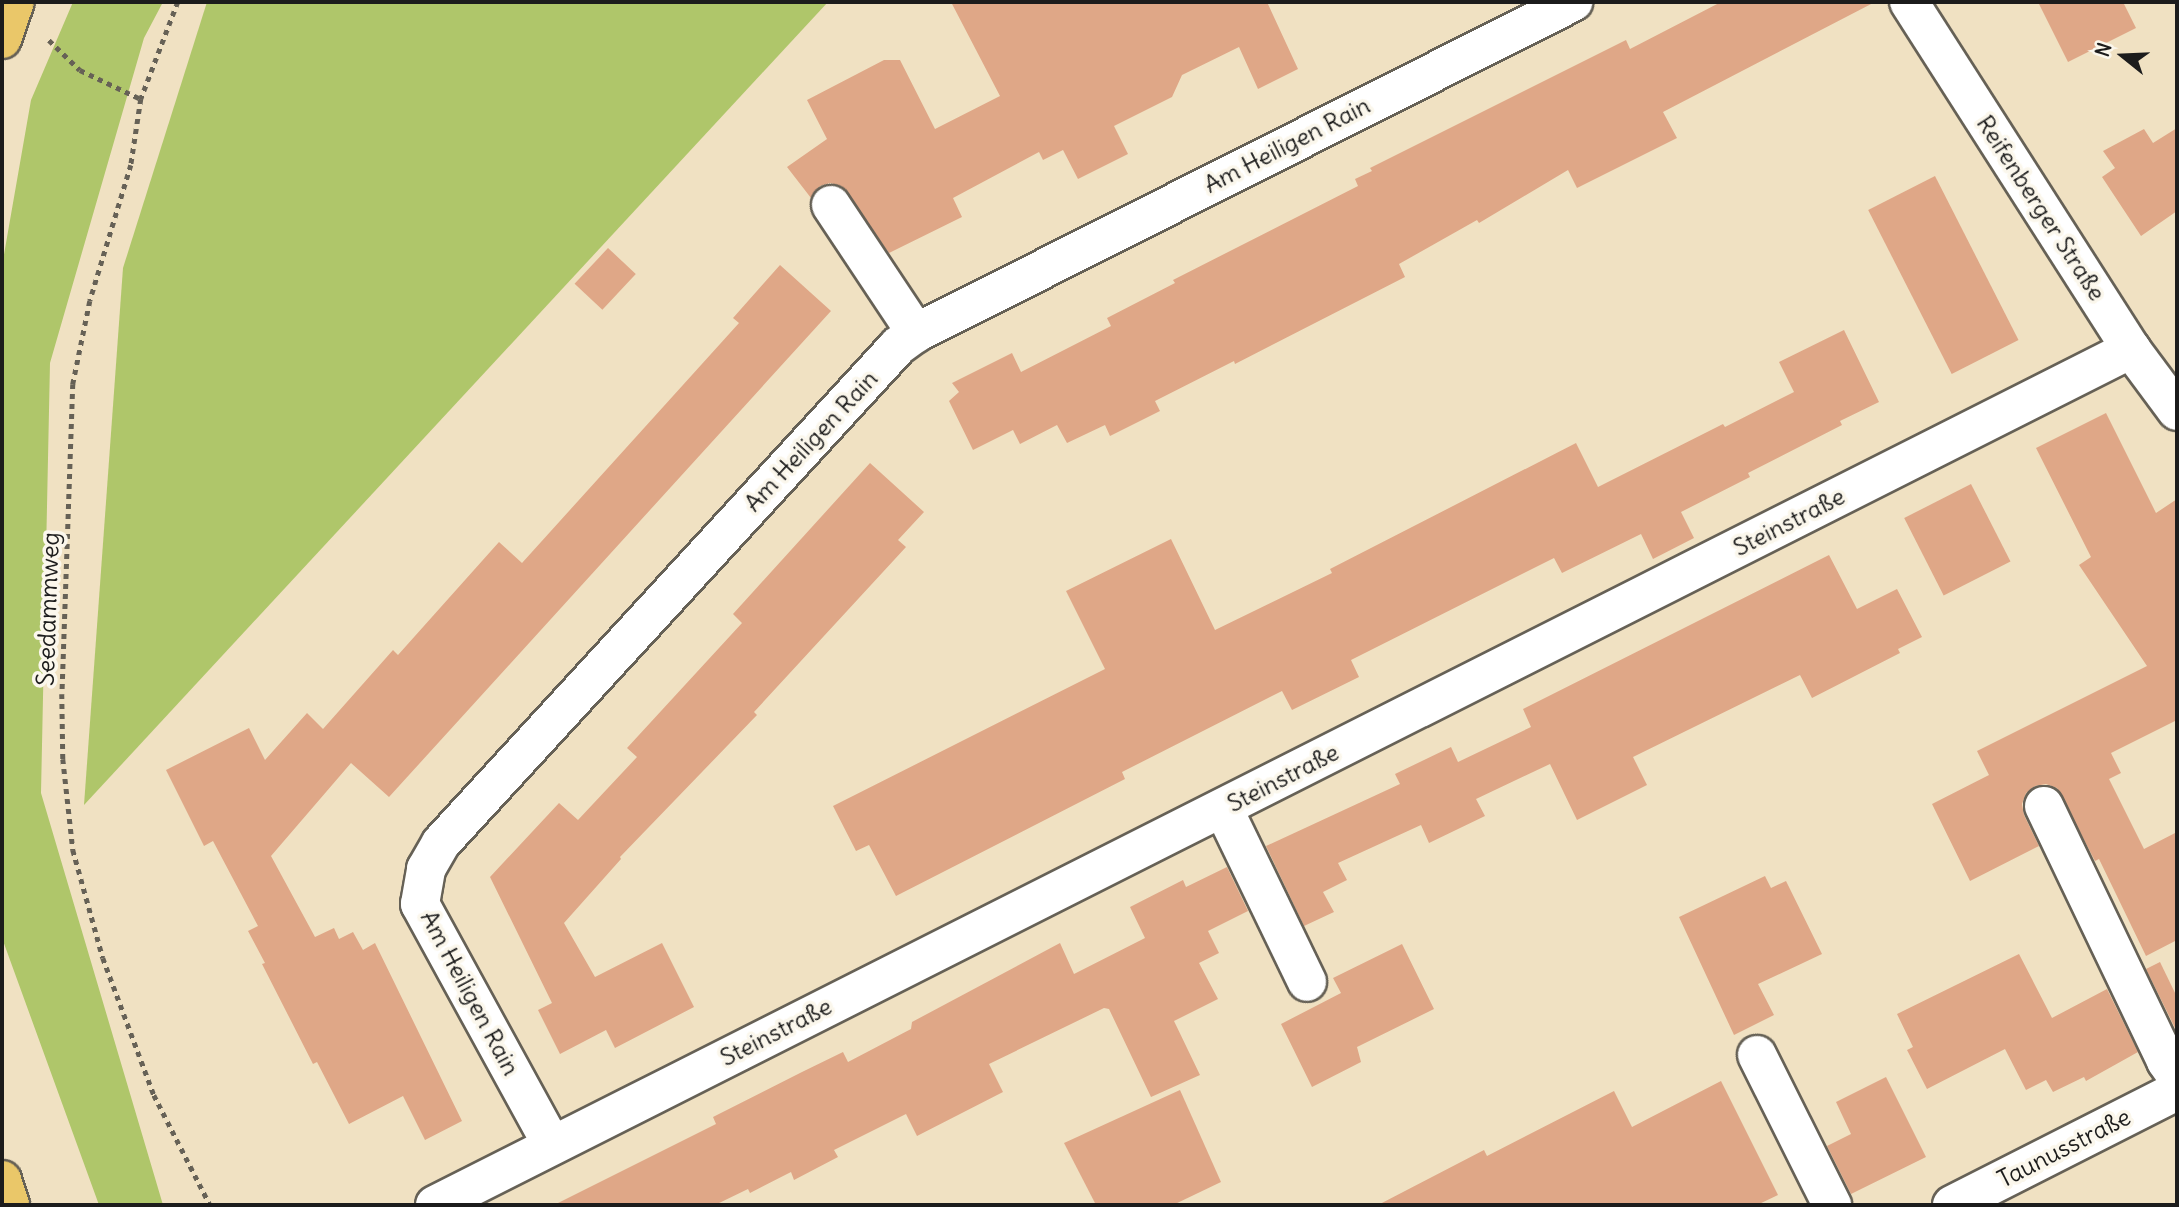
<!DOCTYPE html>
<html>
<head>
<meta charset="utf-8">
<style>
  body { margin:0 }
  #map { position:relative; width:2179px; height:1207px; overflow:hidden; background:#f0e1c2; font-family:Delius,sans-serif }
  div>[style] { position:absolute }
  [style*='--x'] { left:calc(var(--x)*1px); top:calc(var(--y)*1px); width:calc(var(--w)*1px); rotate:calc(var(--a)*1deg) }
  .green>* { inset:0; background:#afc66a }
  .building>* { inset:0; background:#dfa787; transform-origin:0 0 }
  .path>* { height:4.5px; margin-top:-2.25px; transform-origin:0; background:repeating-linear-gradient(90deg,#666156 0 5px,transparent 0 10px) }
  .roads { filter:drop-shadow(2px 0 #666156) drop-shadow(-2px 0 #666156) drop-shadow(0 2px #666156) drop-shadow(0 -2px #666156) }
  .minor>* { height:38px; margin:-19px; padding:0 19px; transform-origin:19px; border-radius:19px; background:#fff }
  .major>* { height:38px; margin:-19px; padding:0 19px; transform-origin:19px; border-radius:19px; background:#eac769 }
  span { translate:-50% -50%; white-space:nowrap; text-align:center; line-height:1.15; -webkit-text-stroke:7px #fbf7ec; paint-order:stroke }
  .street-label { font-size:24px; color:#1c1c1c }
  .frame { position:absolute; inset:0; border:4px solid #1c1c1c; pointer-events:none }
  .north { position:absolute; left:2088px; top:21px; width:70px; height:70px; -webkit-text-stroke:5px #fbf7ec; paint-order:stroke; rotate:288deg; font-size:19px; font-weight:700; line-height:28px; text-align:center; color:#1c1c1c }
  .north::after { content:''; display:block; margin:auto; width:24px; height:32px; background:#1c1c1c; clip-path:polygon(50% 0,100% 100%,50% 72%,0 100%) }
</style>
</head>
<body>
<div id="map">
  <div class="green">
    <div style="clip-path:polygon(73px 2px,163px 2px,144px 38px,50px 363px,41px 793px,163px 1205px,99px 1205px,2px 938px,2px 266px,31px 100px)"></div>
    <div style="clip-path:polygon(207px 2px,828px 2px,84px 805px,123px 268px)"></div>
  </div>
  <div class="building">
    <div style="clip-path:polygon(951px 2px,1267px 2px,1298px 69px,1258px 89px,1239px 47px,1182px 75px,1172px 97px,1114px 126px,1128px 154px,1078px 179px,1063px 150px,1043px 160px,1039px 152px,953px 198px,962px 217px,889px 253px,841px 186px,830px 183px,820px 186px,811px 198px,787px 167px,827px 139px,807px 100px,884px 60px,900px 60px,935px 129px,1000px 96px)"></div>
    <div style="clip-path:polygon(1721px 2px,1875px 2px,1663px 112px,1677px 138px,1577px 188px,1568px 170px,1479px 223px,1477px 220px,1399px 264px,1405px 277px,1235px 364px,1234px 361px,1155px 401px,1160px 411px,1110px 436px,1105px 425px,1067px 443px,1057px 425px,1020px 444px,1013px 430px,973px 450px,949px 401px,959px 392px,952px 383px,1012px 353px,1021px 372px,1111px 326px,1107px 318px,1175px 283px,1173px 280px,1358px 186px,1355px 179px,1372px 171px,1370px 168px,1626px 40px,1630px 49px)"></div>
    <div style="clip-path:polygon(2038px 2px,2123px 2px,2136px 28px,2068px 62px)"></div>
    <div style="clip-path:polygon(2177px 128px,2177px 211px,2141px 236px,2102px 177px,2115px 168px,2103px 151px,2144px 129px,2153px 143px)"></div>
    <div style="left:1935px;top:176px;width:184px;height:75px;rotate:63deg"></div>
    <div style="left:608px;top:248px;width:38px;height:49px;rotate:43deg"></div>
    <div style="clip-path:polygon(780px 265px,831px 311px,389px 797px,351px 763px,271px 856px,315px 937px,334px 928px,339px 939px,353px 932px,363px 950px,375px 943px,462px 1121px,425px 1140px,403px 1096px,349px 1124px,317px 1062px,313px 1064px,262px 964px,265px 963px,248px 931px,258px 926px,213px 841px,204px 846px,166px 770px,249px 728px,265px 760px,307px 713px,323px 729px,393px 650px,398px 655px,499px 542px,522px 563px,739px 323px,733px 318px)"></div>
    <div style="clip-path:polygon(1844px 330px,1879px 402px,1840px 421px,1842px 425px,1748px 473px,1750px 477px,1681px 512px,1694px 538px,1653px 559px,1641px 534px,1562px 573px,1554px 558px,1351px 660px,1359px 677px,1292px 710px,1282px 691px,1122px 772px,1125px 779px,896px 896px,869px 845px,856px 851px,833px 806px,1105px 669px,1066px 591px,1171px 539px,1215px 630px,1332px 573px,1330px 569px,1576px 443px,1598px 487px,1723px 424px,1725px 427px,1794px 392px,1779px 362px)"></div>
    <div style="clip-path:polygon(2106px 413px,2156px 513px,2177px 499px,2177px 720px,2111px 753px,2121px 773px,2109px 779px,2144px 849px,2177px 832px,2177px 940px,2146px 956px,2099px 859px,2095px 861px,2057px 788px,2046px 784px,2035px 786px,2026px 793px,2022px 804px,2024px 815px,2039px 846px,1970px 881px,1932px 804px,1989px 775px,1977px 751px,2147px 666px,2079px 565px,2091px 557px,2036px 448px)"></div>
    <div style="clip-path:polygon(870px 463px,924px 512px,898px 540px,906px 547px,754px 712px,757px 715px,620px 857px,621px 859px,564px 923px,595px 977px,662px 943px,694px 1007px,615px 1048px,606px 1030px,560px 1054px,538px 1010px,552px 1003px,490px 877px,559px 803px,578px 820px,637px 757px,627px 748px,742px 623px,733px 614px)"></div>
    <div style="left:1971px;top:484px;width:87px;height:75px;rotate:63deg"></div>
    <div style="clip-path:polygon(1829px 555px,1857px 609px,1897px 589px,1922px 637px,1898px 649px,1900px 653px,1812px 698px,1800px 675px,1633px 757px,1647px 785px,1577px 820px,1550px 764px,1476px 799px,1485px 816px,1429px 843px,1421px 825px,1338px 863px,1347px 880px,1323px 892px,1334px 912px,1304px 926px,1266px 846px,1400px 784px,1395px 774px,1451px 747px,1458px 762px,1531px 727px,1523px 709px)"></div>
    <div style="clip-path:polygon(1227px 867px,1248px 911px,1208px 931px,1219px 953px,1199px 963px,1218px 999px,1174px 1021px,1200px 1075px,1151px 1097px,1109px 1009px,1104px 1008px,989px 1064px,1003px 1092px,917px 1136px,906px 1114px,834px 1150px,838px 1157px,794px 1180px,791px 1172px,750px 1193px,748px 1189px,715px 1205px,554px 1205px,716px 1124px,713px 1117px,802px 1072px,843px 1052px,848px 1062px,911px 1029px,912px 1022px,1060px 943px,1074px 974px,1145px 938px,1130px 907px,1183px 880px,1186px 887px)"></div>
    <div style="clip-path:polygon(1765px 876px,1771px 888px,1786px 881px,1822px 954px,1758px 984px,1774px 1015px,1734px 1035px,1679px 917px)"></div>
    <div style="clip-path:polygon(1402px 944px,1434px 1009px,1357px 1047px,1361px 1062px,1312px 1087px,1281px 1024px,1341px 993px,1333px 978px)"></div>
    <div style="clip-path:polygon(2019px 954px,2052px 1018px,2107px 989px,2138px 1052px,2086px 1081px,2084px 1077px,2053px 1092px,2046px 1080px,2026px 1090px,2005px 1049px,1927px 1089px,1907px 1050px,1913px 1047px,1897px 1014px)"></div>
    <div style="clip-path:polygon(2160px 962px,2177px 997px,2177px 1032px,2146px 969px)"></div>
    <div style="clip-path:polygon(1886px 1077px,1926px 1157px,1851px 1194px,1827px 1146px,1851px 1134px,1836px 1102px)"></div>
    <div style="clip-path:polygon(1721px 1081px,1778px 1195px,1757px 1205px,1378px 1205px,1484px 1150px,1487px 1156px,1614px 1091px,1632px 1127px)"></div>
    <div style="clip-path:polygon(1180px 1090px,1221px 1182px,1173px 1205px,1096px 1205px,1064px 1143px)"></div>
  </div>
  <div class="path">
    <div style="--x:178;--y:2;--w:104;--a:110.9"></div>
    <div style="--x:141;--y:99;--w:67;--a:98.6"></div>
    <div style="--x:131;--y:165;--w:142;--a:106.8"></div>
    <div style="--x:90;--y:301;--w:85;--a:101.6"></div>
    <div style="--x:73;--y:384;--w:310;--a:92"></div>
    <div style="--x:62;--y:694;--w:65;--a:89.1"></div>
    <div style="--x:63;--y:759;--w:92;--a:83.7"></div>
    <div style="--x:73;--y:850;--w:112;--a:74.5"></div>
    <div style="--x:103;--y:958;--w:146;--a:69.6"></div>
    <div style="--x:154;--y:1095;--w:123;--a:63"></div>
    <div style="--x:49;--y:40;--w:43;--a:44.1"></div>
    <div style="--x:80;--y:70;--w:68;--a:25.4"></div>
  </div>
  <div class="roads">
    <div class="minor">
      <div style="--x:1909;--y:2;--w:412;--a:57.4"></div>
      <div style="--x:2131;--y:349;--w:77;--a:53.4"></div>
      <div style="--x:831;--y:205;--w:154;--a:56.4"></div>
      <div style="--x:2044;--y:806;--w:283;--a:64.4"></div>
      <div style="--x:2166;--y:1061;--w:19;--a:55"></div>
      <div style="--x:1223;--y:808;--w:193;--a:64.2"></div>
      <div style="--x:1757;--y:1055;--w:168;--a:63.4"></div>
      <div style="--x:552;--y:1145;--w:275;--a:-118.7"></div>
      <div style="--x:420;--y:904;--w:36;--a:-80"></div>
      <div style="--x:426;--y:869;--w:30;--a:-60"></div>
      <div style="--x:441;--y:843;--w:675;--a:-47.4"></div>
      <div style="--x:898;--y:346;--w:22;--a:-36"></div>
      <div style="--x:916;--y:333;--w:736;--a:-26.74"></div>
      <div style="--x:435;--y:1205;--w:1900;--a:-26.78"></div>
      <div style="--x:1952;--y:1205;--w:252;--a:-26.9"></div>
    </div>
    <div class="major">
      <div style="--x:2;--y:39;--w:39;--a:-71"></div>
      <div style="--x:2;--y:1180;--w:26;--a:72"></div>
    </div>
  </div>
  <div class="street-label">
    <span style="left:1287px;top:145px;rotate:-27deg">Am Heiligen Rain</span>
    <span style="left:2041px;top:208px;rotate:57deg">Reifenberger Straße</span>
    <span style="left:811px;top:441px;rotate:-47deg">Am Heiligen Rain</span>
    <span style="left:1789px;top:522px;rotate:-27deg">Steinstraße</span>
    <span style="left:48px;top:609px;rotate:-88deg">Seedammweg</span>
    <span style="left:1283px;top:778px;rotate:-27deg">Steinstraße</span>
    <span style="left:470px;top:993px;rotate:62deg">Am Heiligen Rain</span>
    <span style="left:776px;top:1032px;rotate:-27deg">Steinstraße</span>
    <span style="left:2064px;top:1148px;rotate:-27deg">Taunusstraße</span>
  </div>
  <div class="frame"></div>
  <div class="north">N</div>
</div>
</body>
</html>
